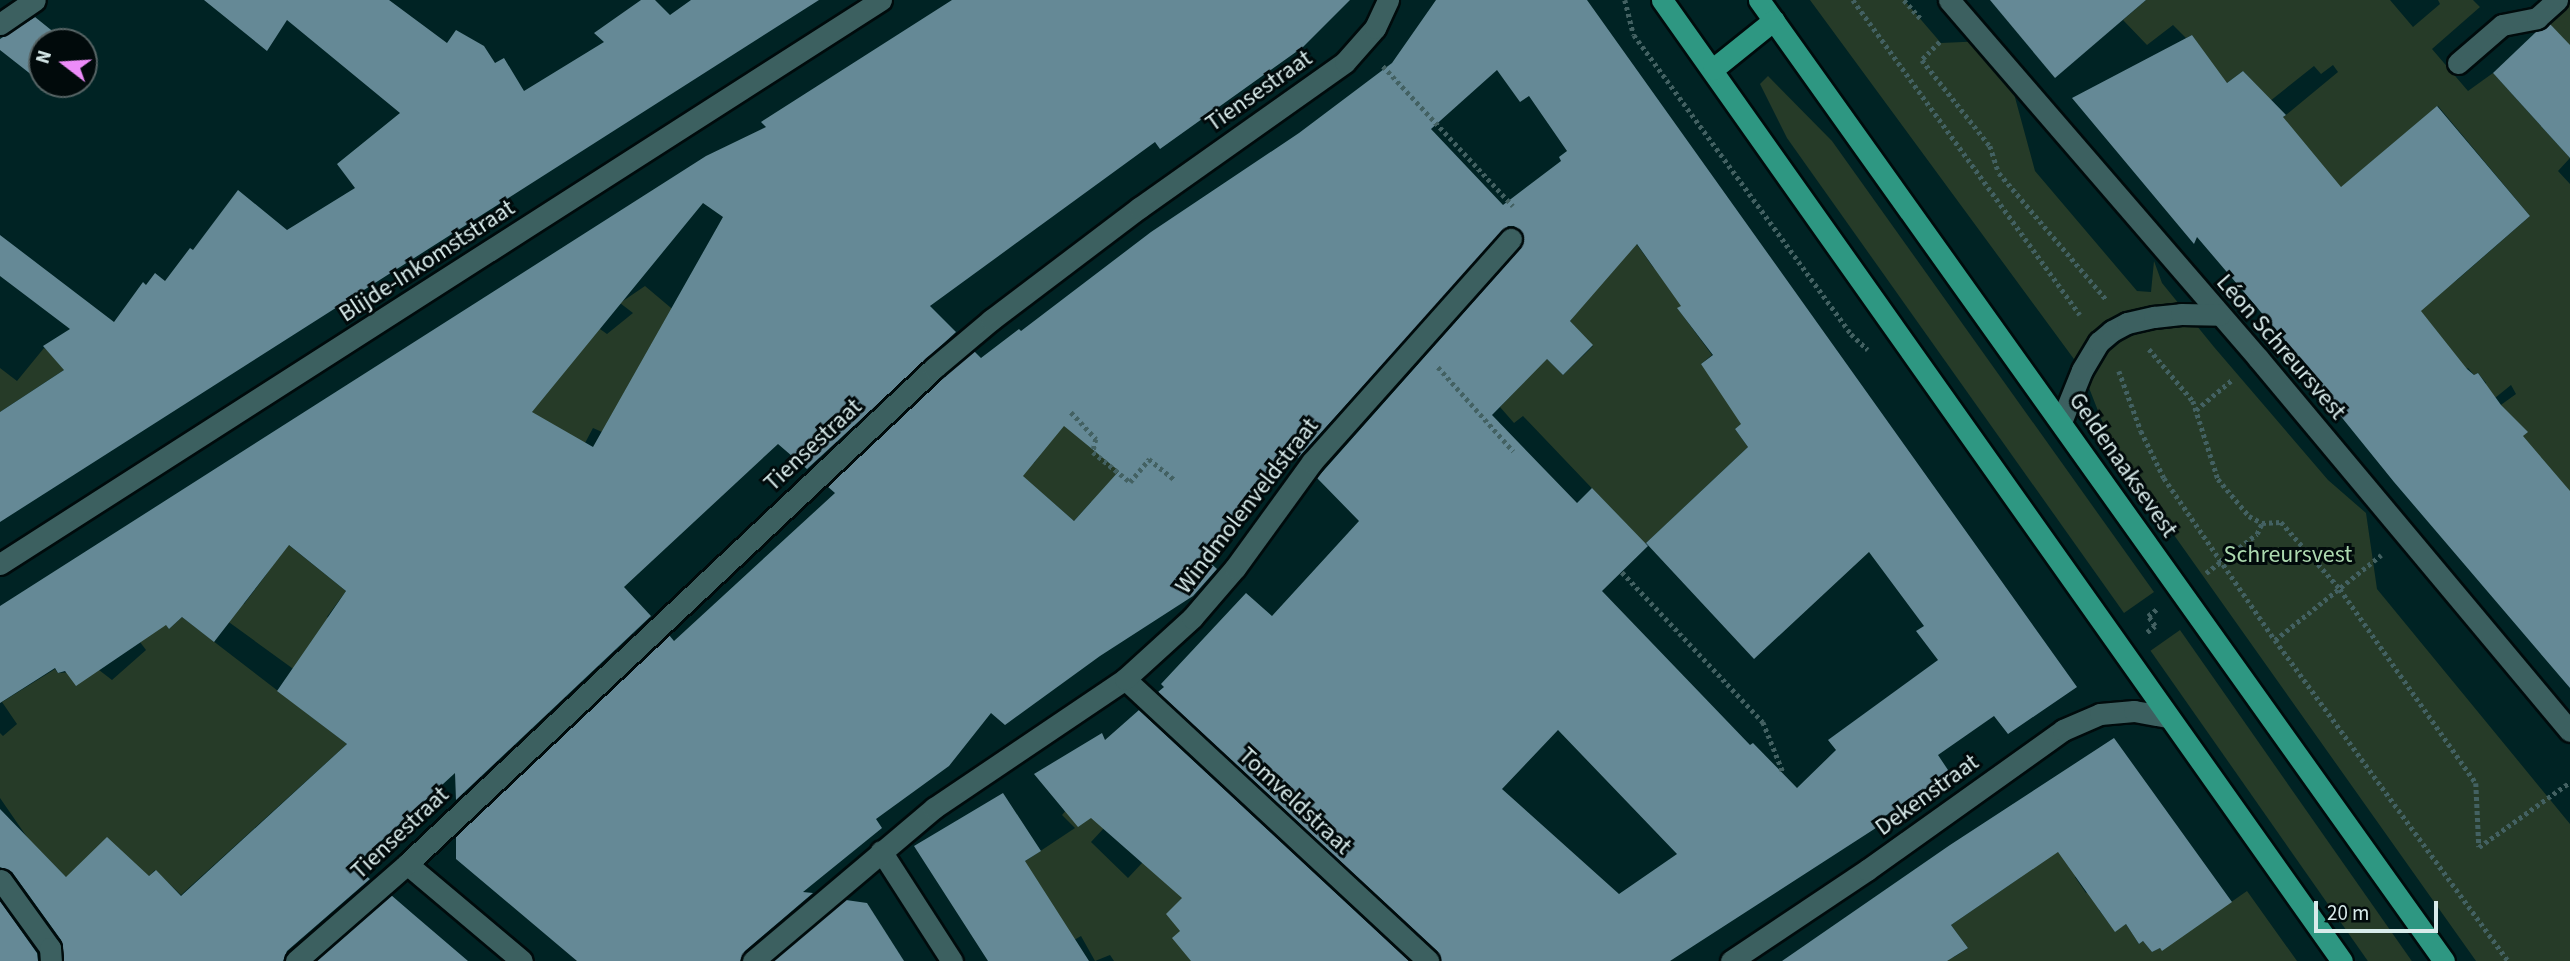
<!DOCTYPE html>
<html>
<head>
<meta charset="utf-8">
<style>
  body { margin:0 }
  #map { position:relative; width:2570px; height:961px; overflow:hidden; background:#002324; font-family:"Source Sans 3",sans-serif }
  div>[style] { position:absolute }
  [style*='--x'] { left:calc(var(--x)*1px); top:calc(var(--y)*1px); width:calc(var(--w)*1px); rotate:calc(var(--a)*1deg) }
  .green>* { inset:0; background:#263b28; transform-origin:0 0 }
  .building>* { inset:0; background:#658996 }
  .path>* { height:4.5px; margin-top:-2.25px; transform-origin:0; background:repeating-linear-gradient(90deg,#436162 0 3.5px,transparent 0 7px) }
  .roads { filter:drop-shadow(2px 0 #000b0c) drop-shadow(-2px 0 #000b0c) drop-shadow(0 2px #000b0c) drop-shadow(0 -2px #000b0c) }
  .minor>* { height:21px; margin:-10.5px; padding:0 10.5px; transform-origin:10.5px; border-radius:10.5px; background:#3c6060 }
  .major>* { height:21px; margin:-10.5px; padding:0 10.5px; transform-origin:10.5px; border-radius:10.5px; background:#2e9782 }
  span { translate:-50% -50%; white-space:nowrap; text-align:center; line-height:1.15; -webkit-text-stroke:6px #010a0b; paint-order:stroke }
  .street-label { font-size:24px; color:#d8ebeb }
  .park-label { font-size:24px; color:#acd9af }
  .north { position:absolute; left:28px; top:28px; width:70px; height:70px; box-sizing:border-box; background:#010a0b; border:2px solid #576465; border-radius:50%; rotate:287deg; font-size:19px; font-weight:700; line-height:28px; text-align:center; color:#d8ebeb }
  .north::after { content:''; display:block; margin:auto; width:24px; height:32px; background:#ed8cf9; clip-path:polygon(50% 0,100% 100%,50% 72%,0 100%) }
  .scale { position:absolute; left:2314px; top:901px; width:124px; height:32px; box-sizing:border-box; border:4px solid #d8ebeb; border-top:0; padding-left:9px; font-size:21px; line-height:24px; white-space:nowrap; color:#d8ebeb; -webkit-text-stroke:5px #010a0b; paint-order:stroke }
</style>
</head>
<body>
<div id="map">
  <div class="green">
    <div style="clip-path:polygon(1810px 0,1904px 0,1941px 43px,1985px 41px,2007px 68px,2035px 171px,2137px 291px,2151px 292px,2154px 261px,2162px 283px,2214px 347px,2328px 480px,2366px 513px,2377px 589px,2570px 824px,2570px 961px,2476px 961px,2113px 449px,2082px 370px)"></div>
    <div style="clip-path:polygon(2146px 0,2390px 0,2413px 27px,2440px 4px,2438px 0,2473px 0,2480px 7px,2432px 49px,2468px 91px,2493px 73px,2570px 158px,2558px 171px,2570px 184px,2570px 496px,2498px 407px,2516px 394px,2511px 385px,2474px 415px,2486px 383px,2478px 373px,2474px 375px,2468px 368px,2455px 379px,2406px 317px,2457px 280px,2530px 216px,2438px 106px,2314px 210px,2241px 152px,2338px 72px,2333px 65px,2321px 74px,2314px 66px,2235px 129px,2257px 86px,2243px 71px,2208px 97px,2203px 51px,2192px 35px,2186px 38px,2173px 25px,2147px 45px,2123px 20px)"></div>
    <div style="clip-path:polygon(2570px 1px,2570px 66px,2536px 31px)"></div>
    <div style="clip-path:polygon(1768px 76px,1832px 141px,2154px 592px,2124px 613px,1787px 138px,1760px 84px)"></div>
    <div style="clip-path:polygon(1633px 239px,1653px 267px,1698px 295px,1678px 309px,1712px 355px,1701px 364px,1758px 413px,1735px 429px,1748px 447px,1645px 544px,1523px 416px,1514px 423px,1500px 407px,1526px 380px,1540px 352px,1563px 375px,1593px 346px,1570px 321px)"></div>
    <div style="clip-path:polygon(645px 286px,677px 313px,602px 432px,593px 428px,585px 443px,489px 398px,583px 317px,607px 334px,633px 313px,620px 303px)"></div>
    <div style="clip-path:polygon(44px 348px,70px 366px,0 412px,0 368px,17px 381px)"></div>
    <div style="clip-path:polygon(1107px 385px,1139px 441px,1115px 521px,1091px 502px,1074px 521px,1012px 467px,1034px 463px,1039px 456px,1026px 445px)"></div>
    <div style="clip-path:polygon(285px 542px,346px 591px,327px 617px,339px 626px,303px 676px,208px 607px,244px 604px,266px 575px)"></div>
    <div style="clip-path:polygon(182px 617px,347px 744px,181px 895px,155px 870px,147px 878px,119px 930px,29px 840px,0 798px,0 733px,3px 736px,17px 724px,2px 702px,55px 669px,58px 673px,99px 670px,112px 680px,146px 650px,140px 642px,166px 624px,169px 629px)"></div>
    <div style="left:2180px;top:630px;width:407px;height:36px;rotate:55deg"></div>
    <div style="clip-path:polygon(1101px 770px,1104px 828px,1091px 842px,1128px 878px,1158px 846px,1214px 961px,1114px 961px,1110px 955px,1095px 961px,1081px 936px,1069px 943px,1015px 868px,1075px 828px,1062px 815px)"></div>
    <div style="clip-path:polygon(2013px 804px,2033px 830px,2086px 869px,2075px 877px,2086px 893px,2126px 866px,2099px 910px,2115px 931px,2126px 924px,2139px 944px,2143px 941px,2152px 952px,2160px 948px,2162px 950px,2247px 891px,2297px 961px,1921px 961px,1954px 957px,1968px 948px,1951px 925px,2021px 877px,1987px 823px)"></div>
  </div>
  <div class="building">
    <div style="clip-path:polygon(204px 0,389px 0,447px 43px,456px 30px,484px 46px,495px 63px,504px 58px,524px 91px,604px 42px,594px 33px,641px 0,655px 0,670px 15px,691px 0,819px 0,0 522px,0 412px,64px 370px,43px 346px,70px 329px,0 276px,0 235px,114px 322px,143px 282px,146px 285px,155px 273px,165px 281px,190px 248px,193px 250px,238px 190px,287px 230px,355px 188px,337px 164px,400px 113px,287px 20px,267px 51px)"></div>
    <div style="clip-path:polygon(evenodd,952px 0,1350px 0,1303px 47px,1160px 149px,1155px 142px,930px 306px,956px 332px,807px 469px,778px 444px,624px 587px,651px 616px,456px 800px,455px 773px,354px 866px,370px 879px,287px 951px,283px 961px,64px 961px,61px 940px,12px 872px,0 867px,0 809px,66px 877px,107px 837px,149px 876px,156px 870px,181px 896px,347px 744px,277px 691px,346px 591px,289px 545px,214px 642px,182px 617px,169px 629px,166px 625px,76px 686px,65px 671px,58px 673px,55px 668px,0 703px,0 606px,706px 156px,766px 127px,761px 122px,952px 0,703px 203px,723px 217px,593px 447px,532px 412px,703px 203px)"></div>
    <div style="clip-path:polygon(evenodd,1436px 0,1587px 0,2077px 687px,2008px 734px,1994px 716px,1938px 755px,1950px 773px,1876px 822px,1879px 826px,1670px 961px,1441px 961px,1437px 951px,1158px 692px,1164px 687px,1161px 684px,1246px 593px,1272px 616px,1359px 521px,1317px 478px,1521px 248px,1523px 234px,1514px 226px,1508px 226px,1298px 458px,1291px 451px,1206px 559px,1217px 569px,1193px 596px,1100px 656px,1005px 725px,991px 713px,949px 766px,876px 819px,882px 828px,803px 892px,813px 893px,745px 951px,740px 961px,577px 961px,456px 859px,456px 836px,669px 635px,674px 641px,835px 493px,827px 486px,943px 378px,974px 351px,981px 358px,1019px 329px,1021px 331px,1151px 232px,1299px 133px,1392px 63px,1436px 0,1497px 70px,1520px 102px,1529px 96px,1567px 151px,1559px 157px,1561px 161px,1503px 205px,1431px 129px,1497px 70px,1436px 0,1637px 244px,1681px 306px,1677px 308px,1713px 355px,1701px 364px,1741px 424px,1735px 429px,1748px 447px,1646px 543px,1754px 659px,1869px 552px,1924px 626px,1916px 631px,1938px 660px,1828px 740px,1836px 750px,1797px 788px,1753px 743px,1750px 745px,1602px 591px,1648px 546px,1592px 488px,1577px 503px,1492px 415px,1547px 359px,1563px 375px,1593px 345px,1570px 321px,1637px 244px,1436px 0,1064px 426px,1119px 471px,1074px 521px,1023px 476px,1064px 426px,1436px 0,1558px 730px,1677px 854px,1619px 894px,1502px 789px,1558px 730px)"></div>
    <div style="clip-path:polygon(1990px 0,2146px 0,2055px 78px)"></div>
    <div style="clip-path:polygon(35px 17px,66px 42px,42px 42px,42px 83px,0 50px,0 39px)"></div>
    <div style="clip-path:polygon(2550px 24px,2570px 45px,2570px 158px,2493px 73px,2536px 32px)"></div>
    <div style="clip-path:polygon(2192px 35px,2227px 83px,2243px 71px,2286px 115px,2283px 117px,2341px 187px,2437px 106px,2530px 216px,2421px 311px,2467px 369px,2474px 375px,2478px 373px,2501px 405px,2528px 432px,2523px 436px,2570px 491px,2570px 688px,2394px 482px,2322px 393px,2304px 363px,2243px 291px,2197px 237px,2194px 244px,2072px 98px)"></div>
    <div style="clip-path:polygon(1139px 710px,1409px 961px,1191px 961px,1172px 938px,1180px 931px,1166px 914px,1182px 898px,1091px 818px,1078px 827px,1034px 774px,1102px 733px,1105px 740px)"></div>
    <div style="clip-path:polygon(2114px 738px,2232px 902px,2162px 951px,2160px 948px,2152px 952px,2143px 941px,2139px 944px,2126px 924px,2115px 932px,2058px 852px,1951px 925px,1968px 948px,1947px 961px,1782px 961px,1950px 845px)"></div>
    <div style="clip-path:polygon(1003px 793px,1041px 851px,1025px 861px,1089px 961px,988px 961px,914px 846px)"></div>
    <div style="clip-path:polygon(391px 895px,413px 914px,468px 961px,316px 961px)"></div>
    <div style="clip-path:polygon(846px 900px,867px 903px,904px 961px,773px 961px)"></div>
    <div style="clip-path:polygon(0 901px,37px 953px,38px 961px,0 961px)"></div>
  </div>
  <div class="path">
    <div style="--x:1625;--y:0;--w:36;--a:76"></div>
    <div style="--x:1634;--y:35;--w:369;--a:54"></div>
    <div style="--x:1851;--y:334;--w:23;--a:43"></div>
    <div style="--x:1853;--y:0;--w:388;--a:54.2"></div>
    <div style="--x:1904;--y:0;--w:25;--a:48"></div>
    <div style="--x:1940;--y:42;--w:25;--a:135"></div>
    <div style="--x:1922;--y:60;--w:110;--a:51.7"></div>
    <div style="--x:1990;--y:146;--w:28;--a:72"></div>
    <div style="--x:1999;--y:173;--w:165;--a:49.7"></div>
    <div style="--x:1383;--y:66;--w:191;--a:47.1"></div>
    <div style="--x:2149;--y:349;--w:68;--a:49.8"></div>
    <div style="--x:2193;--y:401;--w:82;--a:72.2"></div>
    <div style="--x:2218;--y:479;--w:48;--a:50"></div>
    <div style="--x:2249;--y:516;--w:15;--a:28"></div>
    <div style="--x:2262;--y:523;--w:19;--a:-3"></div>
    <div style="--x:2281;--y:522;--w:89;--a:48.6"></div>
    <div style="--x:2340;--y:589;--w:237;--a:55"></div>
    <div style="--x:2476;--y:783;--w:64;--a:87.3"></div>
    <div style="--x:1438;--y:367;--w:113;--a:48.2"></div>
    <div style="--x:2119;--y:371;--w:64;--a:69.9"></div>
    <div style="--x:2141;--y:431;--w:52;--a:63.9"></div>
    <div style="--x:2164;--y:478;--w:196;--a:55.6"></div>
    <div style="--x:2275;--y:640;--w:397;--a:54"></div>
    <div style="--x:2196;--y:410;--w:48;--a:-40"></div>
    <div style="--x:1071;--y:412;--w:37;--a:47"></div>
    <div style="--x:1096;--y:439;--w:13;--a:103"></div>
    <div style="--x:1093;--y:452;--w:48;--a:39"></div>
    <div style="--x:1130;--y:482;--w:30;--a:-50"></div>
    <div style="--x:1149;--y:459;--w:32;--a:39"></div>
    <div style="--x:1622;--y:572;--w:206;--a:46.8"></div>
    <div style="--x:1763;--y:722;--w:54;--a:68.2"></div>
    <div style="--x:2206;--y:573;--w:64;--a:-37.4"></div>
    <div style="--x:2257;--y:534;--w:12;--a:-66"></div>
    <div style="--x:2147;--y:632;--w:10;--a:-37"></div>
    <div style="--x:2155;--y:626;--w:12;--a:-125"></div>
    <div style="--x:2148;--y:616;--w:11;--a:-38"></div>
    <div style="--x:2275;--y:640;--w:136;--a:-38.7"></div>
    <div style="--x:2479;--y:847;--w:112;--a:-35.5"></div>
  </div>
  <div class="roads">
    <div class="minor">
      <div style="--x:1949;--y:0;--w:473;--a:49.2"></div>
      <div style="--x:2258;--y:358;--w:486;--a:50.1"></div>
      <div style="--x:0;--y:24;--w:42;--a:-34.4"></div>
      <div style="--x:2458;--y:63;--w:58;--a:-40.8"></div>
      <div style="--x:2502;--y:25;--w:36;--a:-11"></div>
      <div style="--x:2537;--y:18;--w:27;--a:-42"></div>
      <div style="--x:2061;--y:422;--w:56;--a:-68"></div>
      <div style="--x:2082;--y:370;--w:33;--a:-59"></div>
      <div style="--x:2099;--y:342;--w:17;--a:-40"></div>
      <div style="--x:2112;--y:331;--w:17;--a:-28"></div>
      <div style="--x:2127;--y:323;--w:28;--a:-13"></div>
      <div style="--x:2154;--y:317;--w:27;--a:-6"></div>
      <div style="--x:2181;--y:314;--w:39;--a:1"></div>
      <div style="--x:0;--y:564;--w:1046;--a:-32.63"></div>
      <div style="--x:1125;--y:679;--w:414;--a:42.9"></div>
      <div style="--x:881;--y:851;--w:131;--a:57.2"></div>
      <div style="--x:407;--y:864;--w:150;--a:40.1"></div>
      <div style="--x:1;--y:880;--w:84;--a:54.2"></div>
      <div style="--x:50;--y:948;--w:13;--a:86"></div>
      <div style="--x:296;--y:961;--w:147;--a:-41.1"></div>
      <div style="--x:407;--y:864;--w:724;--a:-43.26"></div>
      <div style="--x:934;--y:368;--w:75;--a:-40.1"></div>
      <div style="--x:991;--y:320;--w:186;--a:-37.1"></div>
      <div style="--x:1139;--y:208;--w:252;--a:-35.3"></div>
      <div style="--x:1345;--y:62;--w:45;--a:-48.6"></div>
      <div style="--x:1375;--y:28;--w:31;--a:-65"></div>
      <div style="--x:753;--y:961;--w:237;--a:-40.2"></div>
      <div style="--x:934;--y:808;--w:230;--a:-34"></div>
      <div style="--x:1125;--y:679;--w:91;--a:-42.3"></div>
      <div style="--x:1192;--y:618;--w:66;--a:-49.3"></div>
      <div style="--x:1235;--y:568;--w:131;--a:-54"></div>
      <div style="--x:1312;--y:462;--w:299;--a:-48.3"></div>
      <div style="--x:1731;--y:961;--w:164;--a:-33.8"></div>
      <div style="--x:1867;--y:870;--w:241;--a:-35.5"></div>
      <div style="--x:2063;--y:730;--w:40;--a:-23.4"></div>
      <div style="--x:2100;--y:714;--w:34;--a:-5"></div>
      <div style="--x:2134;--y:711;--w:35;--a:10"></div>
    </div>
    <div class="major">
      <div style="--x:1662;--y:0;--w:1177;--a:54.72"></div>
      <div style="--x:1759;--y:0;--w:1180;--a:54.52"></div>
      <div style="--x:1713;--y:69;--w:78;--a:-38.8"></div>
    </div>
  </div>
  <div class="street-label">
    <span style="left:1259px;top:91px;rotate:-35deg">Tiensestraat</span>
    <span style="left:427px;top:261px;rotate:-33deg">Blijde-Inkomststraat</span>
    <span style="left:2281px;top:347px;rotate:49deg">Léon Schreursvest</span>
    <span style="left:813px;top:445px;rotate:-43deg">Tiensestraat</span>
    <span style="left:2123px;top:465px;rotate:55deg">Geldenaaksevest</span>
    <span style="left:1247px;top:506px;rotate:-52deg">Windmolenveldstraat</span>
    <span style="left:1927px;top:795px;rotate:-36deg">Dekenstraat</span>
    <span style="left:1295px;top:801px;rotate:43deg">Tomveldstraat</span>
    <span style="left:400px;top:833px;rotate:-43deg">Tiensestraat</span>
  </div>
  <div class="park-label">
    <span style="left:2288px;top:555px">Schreursvest</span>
  </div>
  <div class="north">N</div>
  <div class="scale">20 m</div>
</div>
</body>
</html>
